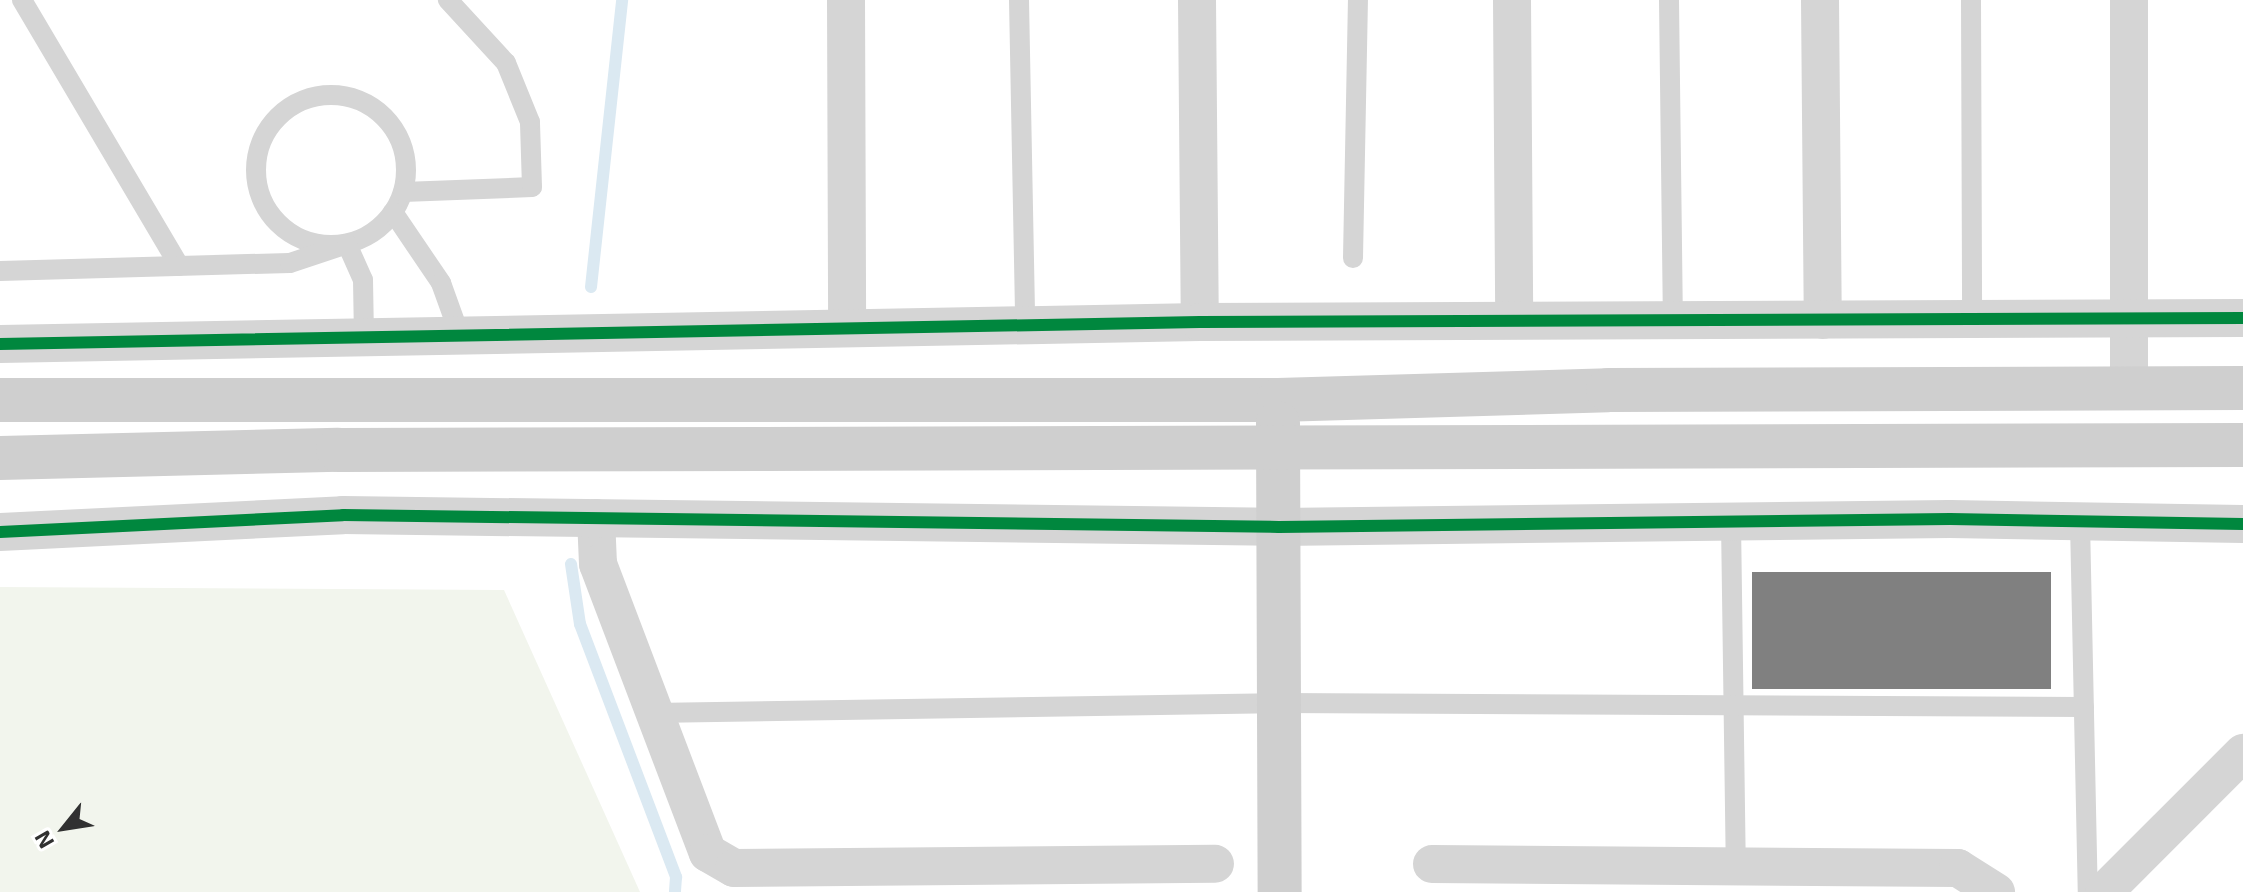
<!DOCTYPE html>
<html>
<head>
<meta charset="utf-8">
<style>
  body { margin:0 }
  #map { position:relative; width:2243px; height:892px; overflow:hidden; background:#fff; font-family:"Exo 2",sans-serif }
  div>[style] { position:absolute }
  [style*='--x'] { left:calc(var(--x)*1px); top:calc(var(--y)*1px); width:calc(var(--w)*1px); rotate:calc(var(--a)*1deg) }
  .green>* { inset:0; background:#f2f5ed }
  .stream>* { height:12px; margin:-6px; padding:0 6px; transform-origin:6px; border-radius:6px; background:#dbe9f2 }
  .building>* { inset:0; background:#808080; transform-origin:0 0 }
  .lane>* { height:20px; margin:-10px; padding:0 10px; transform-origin:10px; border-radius:10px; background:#d5d5d5 }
  .lane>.ring { margin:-10px; padding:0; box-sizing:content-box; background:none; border:20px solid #d5d5d5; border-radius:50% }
  .street>* { height:38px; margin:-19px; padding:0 19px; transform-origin:19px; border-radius:19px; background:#d5d5d5 }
  .secondary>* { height:44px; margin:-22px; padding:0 22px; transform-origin:22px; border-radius:22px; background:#cfcfcf }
  .cycleway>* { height:12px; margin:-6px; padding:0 6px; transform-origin:6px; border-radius:6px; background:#00873e }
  span { translate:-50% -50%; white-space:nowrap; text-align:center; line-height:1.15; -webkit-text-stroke:8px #fff; paint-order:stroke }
  .north { position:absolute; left:24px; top:788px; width:80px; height:80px; -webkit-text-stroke:6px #fff; paint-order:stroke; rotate:240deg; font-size:22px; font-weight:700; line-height:32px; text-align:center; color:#313131 }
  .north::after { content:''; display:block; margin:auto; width:28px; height:36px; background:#313131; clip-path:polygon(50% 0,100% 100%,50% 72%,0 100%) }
</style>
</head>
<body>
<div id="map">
  <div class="green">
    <div style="clip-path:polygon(0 587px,504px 590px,640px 892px,0 892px)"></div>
  </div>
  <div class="stream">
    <div style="--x:591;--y:287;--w:289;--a:-83.8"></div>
    <div style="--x:571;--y:564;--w:61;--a:81.5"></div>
    <div style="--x:580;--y:624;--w:271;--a:69.2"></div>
    <div style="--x:676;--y:877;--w:15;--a:94"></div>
  </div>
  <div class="building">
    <div style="left:2051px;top:572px;width:117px;height:299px;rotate:90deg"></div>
  </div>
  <div class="lane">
    <div style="--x:22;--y:0;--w:309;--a:59.4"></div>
    <div style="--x:1019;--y:0;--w:325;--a:88.9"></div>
    <div style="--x:1669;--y:0;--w:320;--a:89.3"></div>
    <div style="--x:1971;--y:0;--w:320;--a:89.8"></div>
    <div class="ring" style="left:256px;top:95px;width:130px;height:130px"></div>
    <div style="--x:403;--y:192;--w:129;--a:-2.2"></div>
    <div style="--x:532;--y:187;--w:65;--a:-91.8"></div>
    <div style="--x:530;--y:122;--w:64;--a:-112.1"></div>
    <div style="--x:506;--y:63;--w:86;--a:-132.6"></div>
    <div style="--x:393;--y:212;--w:86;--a:55.9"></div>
    <div style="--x:441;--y:283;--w:53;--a:70.2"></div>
    <div style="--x:1353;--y:258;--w:258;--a:-88.9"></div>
    <div style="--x:0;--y:271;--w:290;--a:-1.6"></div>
    <div style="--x:290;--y:263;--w:60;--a:-18.4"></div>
    <div style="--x:347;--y:244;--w:39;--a:66"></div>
    <div style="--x:363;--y:280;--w:55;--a:89"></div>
    <div style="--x:1731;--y:522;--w:342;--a:89.2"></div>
    <div style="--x:2080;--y:522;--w:370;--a:88.8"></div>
    <div style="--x:652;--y:713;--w:627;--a:-0.91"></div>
    <div style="--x:1279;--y:703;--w:805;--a:0.28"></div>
  </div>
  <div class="street">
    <div style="--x:846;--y:0;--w:327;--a:89.8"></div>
    <div style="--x:1197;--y:0;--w:322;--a:89.5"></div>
    <div style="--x:1512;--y:0;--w:320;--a:89.6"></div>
    <div style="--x:1820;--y:0;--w:320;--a:89.5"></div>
    <div style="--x:2129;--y:0;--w:387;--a:90"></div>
    <div style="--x:0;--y:344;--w:1200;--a:-1.05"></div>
    <div style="--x:1200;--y:322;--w:1043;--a:-0.22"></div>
    <div style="--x:596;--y:518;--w:46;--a:87.5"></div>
    <div style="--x:598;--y:564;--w:309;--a:69.2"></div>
    <div style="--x:708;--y:853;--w:30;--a:30"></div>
    <div style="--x:734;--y:868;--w:481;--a:-0.5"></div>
    <div style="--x:0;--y:532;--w:343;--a:-2.8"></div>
    <div style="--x:343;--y:515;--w:936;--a:0.73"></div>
    <div style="--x:1279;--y:527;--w:671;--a:-0.68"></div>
    <div style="--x:1950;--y:519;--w:293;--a:1"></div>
    <div style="--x:1432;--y:864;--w:526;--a:0.44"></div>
    <div style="--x:1958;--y:868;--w:45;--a:32.3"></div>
    <div style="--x:2104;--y:892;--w:197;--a:-45"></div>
  </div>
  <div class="secondary">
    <div style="--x:0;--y:400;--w:1278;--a:0"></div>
    <div style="--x:1278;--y:400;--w:330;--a:-1.7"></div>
    <div style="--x:1608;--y:390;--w:635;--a:-0.18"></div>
    <div style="--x:1278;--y:423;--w:469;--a:89.8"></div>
    <div style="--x:0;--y:458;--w:338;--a:-1.4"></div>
    <div style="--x:338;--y:450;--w:1905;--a:-0.15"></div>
  </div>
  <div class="cycleway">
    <div style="--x:0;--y:344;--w:1200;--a:-1.05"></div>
    <div style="--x:1200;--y:322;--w:1043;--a:-0.22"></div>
    <div style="--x:0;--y:532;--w:343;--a:-2.8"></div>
    <div style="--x:343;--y:515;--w:936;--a:0.73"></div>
    <div style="--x:1279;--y:527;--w:671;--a:-0.68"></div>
    <div style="--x:1950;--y:519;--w:293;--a:1"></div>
  </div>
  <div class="north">N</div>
</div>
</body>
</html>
